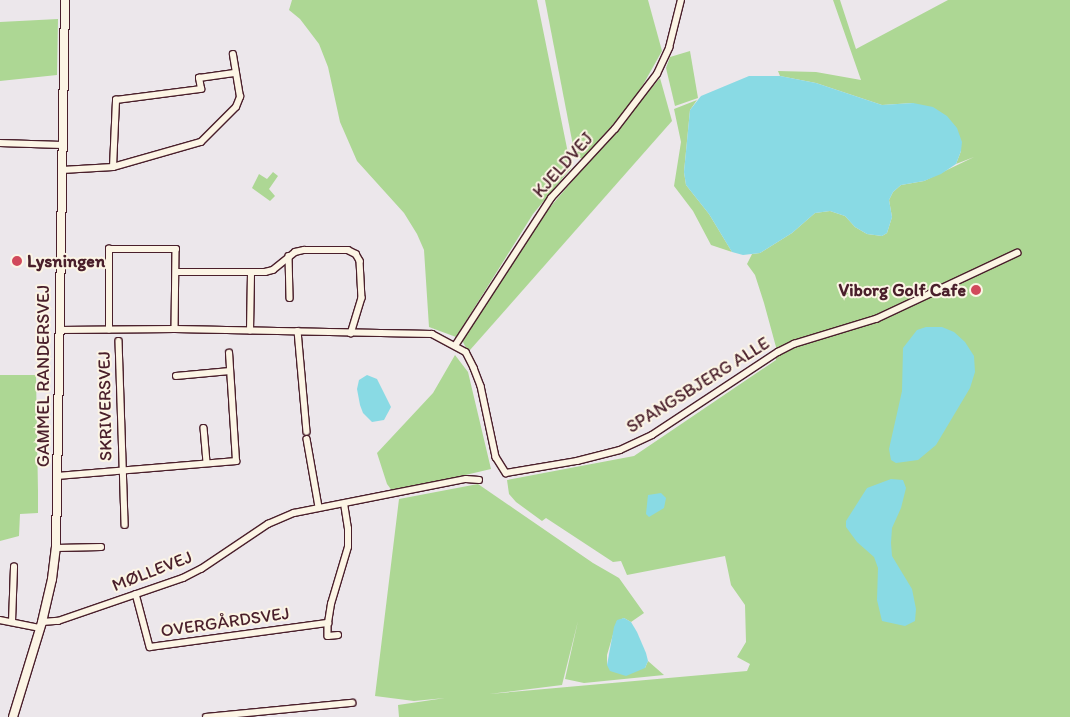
<!DOCTYPE html>
<html>
<head>
<meta charset="utf-8">
<style>
  body { margin:0 }
  #map { position:relative; width:1070px; height:717px; overflow:hidden; background:#ece7eb; font-family:Itim,sans-serif }
  div>[style] { position:absolute }
  [style*='--x'] { left:calc(var(--x)*1px); top:calc(var(--y)*1px); width:calc(var(--w)*1px); rotate:calc(var(--a)*1deg) }
  .green>* { inset:0; background:#add794 }
  .water>* { inset:0; background:#89dae4 }
  .roads { filter:drop-shadow(1px 0 #4a1f2b) drop-shadow(-1px 0 #4a1f2b) drop-shadow(0 1px #4a1f2b) drop-shadow(0 -1px #4a1f2b) }
  .street>* { height:5.5px; margin:-2.75px; padding:0 2.75px; transform-origin:2.75px; border-radius:2.75px; background:#fcf5e5 }
  .secondary>* { height:8px; margin:-4px; padding:0 4px; transform-origin:4px; border-radius:4px; background:#fcf5e5 }
  .dots>* { width:14px; height:14px; translate:-50% -50%; box-sizing:border-box; border:2px solid #fcf5e5; border-radius:50% }
  span { translate:-50% -50%; white-space:nowrap; text-align:center; line-height:1.15; -webkit-text-stroke:4px #fcf5e5; paint-order:stroke }
  .street-label { font-size:18px; color:#4a1f2b }
  .poi-label { font-size:18px; color:#4a1f2b; font-weight:700 }
  .left { translate:0 -50%; text-align:left }
  .right { translate:-100% -50%; text-align:right }
</style>
</head>
<body>
<div id="map">
  <div class="green">
    <div style="clip-path:polygon(292px 0,537px 0,571px 168px,533px 214px,456px 337px,429px 327px,424px 250px,417px 234px,404px 213px,357px 161px,340px 122px,328px 67px,319px 44px,300px 19px,289px 10px)"></div>
    <div style="clip-path:polygon(545px 0,648px 0,662px 51px,635px 99px,583px 159px,575px 156px)"></div>
    <div style="clip-path:polygon(833px 0,840px 0,856px 49px,948px 0,1070px 0,1070px 717px,399px 717px,398px 705px,445px 698px,414px 701px,375px 696px,399px 499px,478px 484px,593px 563px,619px 578px,644px 613px,631px 622px,624px 618px,617px 621px,607px 655px,607px 665px,645px 668px,648px 661px,664px 675px,584px 683px,565px 679px,578px 621px,562px 685px,489px 694px,747px 671px,750px 664px,737px 657px,746px 642px,745px 605px,731px 585px,725px 556px,627px 575px,621px 561px,613px 562px,546px 518px,542px 521px,516px 502px,509px 494px,507px 480px,634px 456px,776px 360px,776px 347px,764px 303px,755px 275px,747px 264px,752px 254px,760px 253px,792px 233px,815px 213px,830px 211px,845px 216px,855px 227px,867px 234px,882px 236px,887px 233px,892px 217px,889px 200px,893px 192px,901px 185px,924px 181px,974px 157px,956px 164px,961px 151px,913px 103px,882px 105px,816px 83px,780px 76px,778px 71px,816px 72px,861px 80px)"></div>
    <div style="clip-path:polygon(58px 19px,57px 75px,0 81px,0 22px)"></div>
    <div style="clip-path:polygon(690px 51px,698px 98px,675px 106px,666px 68px,670px 57px)"></div>
    <div style="clip-path:polygon(660px 78px,672px 121px,470px 350px,466px 348px,462px 340px,467px 331px,534px 226px)"></div>
    <div style="clip-path:polygon(697px 100px,690px 110px,684px 172px,686px 185px,709px 214px,732px 252px,711px 245px,693px 211px,674px 186px,681px 142px,674px 109px)"></div>
    <div style="clip-path:polygon(273px 172px,278px 176px,269px 189px,275px 196px,270px 201px,252px 188px,259px 174px,267px 179px)"></div>
    <div style="clip-path:polygon(455px 355px,468px 372px,491px 469px,393px 492px,387px 484px,377px 453px,433px 393px)"></div>
    <div style="clip-path:polygon(0 375px,36px 375px,38px 492px,38px 513px,20px 514px,19px 536px,0 541px)"></div>
  </div>
  <div class="water">
    <div style="clip-path:polygon(749px 76px,780px 76px,816px 83px,882px 105px,913px 103px,933px 107px,947px 116px,957px 128px,962px 142px,961px 151px,956px 164px,941px 174px,924px 181px,901px 185px,893px 192px,889px 200px,892px 217px,887px 233px,882px 236px,867px 234px,855px 227px,845px 216px,830px 211px,815px 213px,792px 233px,760px 253px,743px 255px,732px 252px,709px 214px,686px 185px,684px 172px,690px 110px,701px 96px)"></div>
    <div style="clip-path:polygon(926px 327px,942px 327px,954px 332px,965px 342px,974px 356px,975px 372px,970px 388px,936px 445px,918px 460px,896px 463px,891px 460px,889px 449px,902px 391px,903px 348px,917px 330px)"></div>
    <div style="clip-path:polygon(367px 375px,377px 379px,391px 407px,384px 420px,372px 422px,363px 413px,360px 405px,357px 389px,359px 380px)"></div>
    <div style="clip-path:polygon(891px 479px,903px 480px,906px 488px,901px 508px,892px 528px,891px 543px,892px 556px,912px 589px,916px 609px,915px 621px,905px 626px,882px 621px,877px 600px,878px 568px,874px 557px,857px 542px,846px 527px,846px 521px,867px 488px)"></div>
    <div style="clip-path:polygon(661px 493px,666px 498px,664px 508px,649px 517px,646px 514px,648px 495px)"></div>
    <div style="clip-path:polygon(624px 618px,631px 622px,637px 632px,646px 653px,648px 661px,645px 668px,626px 676px,610px 671px,607px 665px,614px 627px,617px 620px)"></div>
  </div>
  <div class="roads">
    <div class="street">
      <div style="--x:0;--y:143;--w:62;--a:1.8"></div>
      <div style="--x:113;--y:167;--w:67;--a:-87.4"></div>
      <div style="--x:116;--y:100;--w:86;--a:-7.4"></div>
      <div style="--x:201;--y:89;--w:11;--a:-100"></div>
      <div style="--x:199;--y:78;--w:37;--a:-8"></div>
      <div style="--x:62;--y:170;--w:51;--a:-3.4"></div>
      <div style="--x:113;--y:167;--w:91;--a:-15.9"></div>
      <div style="--x:201;--y:142;--w:49;--a:-45"></div>
      <div style="--x:236;--y:107;--w:11;--a:-68"></div>
      <div style="--x:240;--y:97;--w:43;--a:-99.5"></div>
      <div style="--x:289;--y:256;--w:42;--a:88.6"></div>
      <div style="--x:176;--y:272;--w:89;--a:0"></div>
      <div style="--x:265;--y:272;--w:8;--a:-14"></div>
      <div style="--x:273;--y:270;--w:28;--a:-39"></div>
      <div style="--x:295;--y:252;--w:9;--a:-13"></div>
      <div style="--x:304;--y:250;--w:44;--a:0"></div>
      <div style="--x:348;--y:250;--w:9;--a:27"></div>
      <div style="--x:356;--y:254;--w:8;--a:60"></div>
      <div style="--x:360;--y:261;--w:37;--a:87"></div>
      <div style="--x:362;--y:298;--w:37;--a:107"></div>
      <div style="--x:59;--y:330;--w:116;--a:-0.5"></div>
      <div style="--x:175;--y:329;--w:257;--a:1.1"></div>
      <div style="--x:432;--y:334;--w:38;--a:28"></div>
      <div style="--x:466;--y:352;--w:18;--a:63"></div>
      <div style="--x:474;--y:368;--w:19;--a:69"></div>
      <div style="--x:481;--y:386;--w:73;--a:78.1"></div>
      <div style="--x:496;--y:457;--w:19;--a:58"></div>
      <div style="--x:506;--y:473;--w:72;--a:-9.6"></div>
      <div style="--x:577;--y:461;--w:44;--a:-14.3"></div>
      <div style="--x:620;--y:450;--w:35;--a:-25"></div>
      <div style="--x:652;--y:435;--w:151;--a:-33.4"></div>
      <div style="--x:778;--y:352;--w:18;--a:-27"></div>
      <div style="--x:794;--y:344;--w:86;--a:-17"></div>
      <div style="--x:876;--y:319;--w:156;--a:-25.1"></div>
      <div style="--x:109;--y:330;--w:81;--a:-90"></div>
      <div style="--x:109;--y:249;--w:67;--a:0"></div>
      <div style="--x:176;--y:249;--w:80;--a:90.7"></div>
      <div style="--x:250;--y:331;--w:58;--a:-89"></div>
      <div style="--x:298;--y:331;--w:101;--a:84.9"></div>
      <div style="--x:119;--y:341;--w:184;--a:88.1"></div>
      <div style="--x:455;--y:346;--w:176;--a:-57"></div>
      <div style="--x:551;--y:198;--w:94;--a:-47.2"></div>
      <div style="--x:615;--y:129;--w:69;--a:-52.6"></div>
      <div style="--x:657;--y:74;--w:29;--a:-65"></div>
      <div style="--x:669;--y:48;--w:49;--a:-76"></div>
      <div style="--x:176;--y:376;--w:54;--a:-5.3"></div>
      <div style="--x:204;--y:428;--w:35;--a:85"></div>
      <div style="--x:307;--y:439;--w:69;--a:80"></div>
      <div style="--x:57;--y:476;--w:180;--a:-4.8"></div>
      <div style="--x:236;--y:461;--w:108;--a:-93.7"></div>
      <div style="--x:56;--y:548;--w:45;--a:-1.3"></div>
      <div style="--x:136;--y:594;--w:55;--a:75.2"></div>
      <div style="--x:150;--y:647;--w:180;--a:-7.7"></div>
      <div style="--x:328;--y:623;--w:19;--a:-81"></div>
      <div style="--x:331;--y:604;--w:59;--a:-73.4"></div>
      <div style="--x:348;--y:547;--w:18;--a:-90"></div>
      <div style="--x:348;--y:529;--w:25;--a:-99"></div>
      <div style="--x:0;--y:620;--w:41;--a:11.3"></div>
      <div style="--x:12;--y:622;--w:55;--a:-87.9"></div>
      <div style="--x:42;--y:622;--w:16;--a:-4"></div>
      <div style="--x:58;--y:621;--w:132;--a:-19"></div>
      <div style="--x:183;--y:578;--w:20;--a:-27"></div>
      <div style="--x:201;--y:569;--w:81;--a:-33.9"></div>
      <div style="--x:268;--y:524;--w:28;--a:-23"></div>
      <div style="--x:294;--y:513;--w:175;--a:-11.2"></div>
      <div style="--x:466;--y:479;--w:13;--a:4"></div>
      <div style="--x:328;--y:623;--w:13;--a:90"></div>
      <div style="--x:328;--y:636;--w:10;--a:-6"></div>
      <div style="--x:206;--y:717;--w:147;--a:-5.5"></div>
    </div>
    <div class="secondary">
      <div style="--x:13;--y:717;--w:99;--a:-73"></div>
      <div style="--x:42;--y:622;--w:44;--a:-76.9"></div>
      <div style="--x:52;--y:579;--w:31;--a:-83"></div>
      <div style="--x:56;--y:548;--w:548;--a:-89.06"></div>
    </div>
  </div>
  <div class="dots">
    <div style="left:17px;top:261px;background:#d1495b"></div>
    <div style="left:976px;top:290px;background:#d1495b"></div>
  </div>
  <div class="street-label">
    <span style="left:563px;top:165px;rotate:-48deg">KJELDVEJ</span>
    <span style="left:43px;top:376px;rotate:-90deg">GAMMEL RANDERSVEJ</span>
    <span style="left:698px;top:385px;rotate:-32deg">SPANGSBJERG ALLE</span>
    <span style="left:105px;top:406px;rotate:-91deg">SKRIVERSVEJ</span>
    <span style="left:152px;top:571px;rotate:-21deg">MØLLEVEJ</span>
    <span style="left:225px;top:622px;rotate:-8deg">OVERGÅRDSVEJ</span>
  </div>
  <div class="poi-label">
    <span class="left" style="left:27px;top:261px">Lysningen</span>
    <span class="right" style="left:966px;top:290px">Viborg Golf Cafe</span>
  </div>
</div>
</body>
</html>
